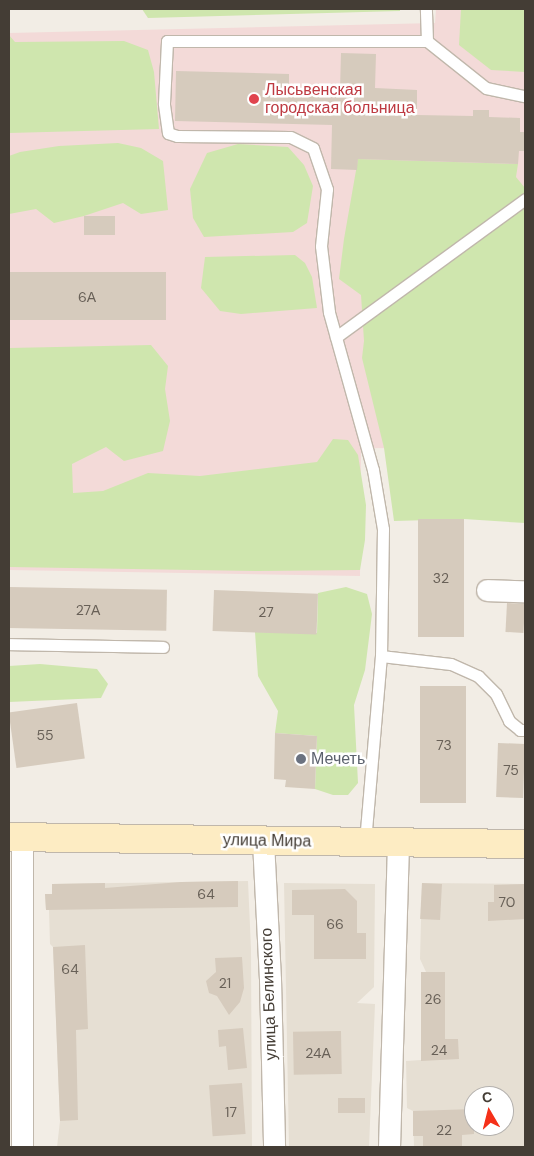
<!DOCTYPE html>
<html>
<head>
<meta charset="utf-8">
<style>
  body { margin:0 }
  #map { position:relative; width:534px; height:1156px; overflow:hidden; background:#f2ede5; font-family:"DM Sans",sans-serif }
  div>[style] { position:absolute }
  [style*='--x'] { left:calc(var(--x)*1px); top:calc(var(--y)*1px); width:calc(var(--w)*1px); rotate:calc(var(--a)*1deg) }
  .residential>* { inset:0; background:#e6dfd3 }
  .medical>* { inset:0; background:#f3dad8 }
  .green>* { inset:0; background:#cfe6ae }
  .building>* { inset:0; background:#d6cbbd; transform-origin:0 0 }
  .roads { filter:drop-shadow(1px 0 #c0b7ab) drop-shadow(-1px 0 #c0b7ab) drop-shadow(0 1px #c0b7ab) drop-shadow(0 -1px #c0b7ab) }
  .lane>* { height:11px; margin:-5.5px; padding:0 5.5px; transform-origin:5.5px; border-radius:5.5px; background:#fff }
  .street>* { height:21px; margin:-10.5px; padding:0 10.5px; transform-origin:10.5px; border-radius:10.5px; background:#fff }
  .secondary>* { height:28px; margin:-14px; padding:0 14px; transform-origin:14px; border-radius:14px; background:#fdecc3 }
  .dots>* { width:14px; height:14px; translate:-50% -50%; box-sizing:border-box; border:2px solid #fff; border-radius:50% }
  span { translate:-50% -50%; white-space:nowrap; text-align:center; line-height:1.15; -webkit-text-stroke:5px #fff; paint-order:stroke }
  .number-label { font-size:14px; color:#686057 }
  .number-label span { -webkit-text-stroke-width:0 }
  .health-label { font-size:16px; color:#be3a42 }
  .left { translate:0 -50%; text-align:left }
  .worship-label { font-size:16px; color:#5b616d }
  .street-label { font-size:16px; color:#443d35 }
  .frame { position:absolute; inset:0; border:10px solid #443d35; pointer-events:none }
  .north { position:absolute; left:464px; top:1086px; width:50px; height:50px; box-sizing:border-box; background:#fff; border:1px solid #b4b1ae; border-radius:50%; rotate:352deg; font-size:14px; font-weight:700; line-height:20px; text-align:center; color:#443d35 }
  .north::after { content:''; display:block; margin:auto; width:18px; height:22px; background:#f53019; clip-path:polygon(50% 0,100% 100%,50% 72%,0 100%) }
</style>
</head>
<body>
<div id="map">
  <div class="residential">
    <div style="clip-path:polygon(248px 881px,251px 949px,252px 1147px,57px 1147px,60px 1121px,55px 993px,53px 947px,50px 944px,49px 910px,46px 910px,45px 894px,52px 894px,52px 884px)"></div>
    <div style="clip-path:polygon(284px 883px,375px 884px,374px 987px,357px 1003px,375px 1004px,369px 1147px,289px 1147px)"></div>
    <div style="clip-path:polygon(evenodd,422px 883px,525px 884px,525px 1147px,414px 1147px,413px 1111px,407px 1108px,406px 1061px,421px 1060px,421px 972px,426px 972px,420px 959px,422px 883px,474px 1096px,504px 1096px,504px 1126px,474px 1126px,474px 1096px)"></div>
  </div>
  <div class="medical">
    <div style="clip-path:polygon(436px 9px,525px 9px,525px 449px,361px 448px,360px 576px,9px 570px,9px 33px,435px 23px)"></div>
  </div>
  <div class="green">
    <div style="clip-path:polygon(142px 9px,400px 9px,400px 11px,148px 18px)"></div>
    <div style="clip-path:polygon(461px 9px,525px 9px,525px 72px,491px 70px,459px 45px)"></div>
    <div style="clip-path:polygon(9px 35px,15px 42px,124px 41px,148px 50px,154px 72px,159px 129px,9px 133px)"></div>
    <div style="clip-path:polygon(118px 143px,141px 148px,163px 161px,168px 210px,141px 214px,123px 203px,84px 216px,54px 223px,36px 209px,9px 214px,9px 156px,20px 152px,59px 146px)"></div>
    <div style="clip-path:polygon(238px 144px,288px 147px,304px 165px,313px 186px,307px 223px,293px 232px,204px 237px,193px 218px,190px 189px,207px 153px)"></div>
    <div style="clip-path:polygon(358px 159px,518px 164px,516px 177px,525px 188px,525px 523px,464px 519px,394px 521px,384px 448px,362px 358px,364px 341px,361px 295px,339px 279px,344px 239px)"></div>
    <div style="clip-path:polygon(295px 255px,305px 263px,312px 277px,317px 308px,241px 314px,220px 311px,201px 288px,205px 257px)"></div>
    <div style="clip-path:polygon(151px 345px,168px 366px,165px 389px,170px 421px,163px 451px,124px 461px,106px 447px,72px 464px,73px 493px,103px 491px,148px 473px,200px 476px,317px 462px,333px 439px,348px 440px,358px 455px,366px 505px,365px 540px,360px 570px,258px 571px,9px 567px,9px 348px)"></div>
    <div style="clip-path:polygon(346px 587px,367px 594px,372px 614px,365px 670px,354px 705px,358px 783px,348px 795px,333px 795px,315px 789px,317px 736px,275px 733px,278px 711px,258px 676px,255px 632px,317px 633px,318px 593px)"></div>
    <div style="clip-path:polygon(40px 664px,97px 669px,108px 684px,101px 698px,9px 702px,9px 666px)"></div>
  </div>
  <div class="building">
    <div style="clip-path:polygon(341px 53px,376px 54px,375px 88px,417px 90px,417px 115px,473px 116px,473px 110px,489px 110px,489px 117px,520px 118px,520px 132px,525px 132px,525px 151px,519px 151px,518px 164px,358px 159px,357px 170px,331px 169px,332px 125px,175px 121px,176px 71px,289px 74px,289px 88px,340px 90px)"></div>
    <div style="left:84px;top:216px;width:31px;height:19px"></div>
    <div style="left:166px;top:272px;width:48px;height:157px;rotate:90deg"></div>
    <div style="left:464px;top:519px;width:118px;height:46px;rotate:90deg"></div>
    <div style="left:9px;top:587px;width:158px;height:41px;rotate:1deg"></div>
    <div style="left:214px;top:590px;width:104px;height:41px;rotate:2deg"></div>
    <div style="left:507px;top:603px;width:18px;height:29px;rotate:3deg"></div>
    <div style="left:466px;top:686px;width:117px;height:46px;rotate:90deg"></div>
    <div style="left:77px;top:703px;width:56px;height:69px;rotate:82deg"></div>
    <div style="clip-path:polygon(275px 733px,317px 736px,315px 789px,285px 787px,286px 780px,274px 779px)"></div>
    <div style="left:498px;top:743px;width:27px;height:54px;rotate:2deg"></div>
    <div style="clip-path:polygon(238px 881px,238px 907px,46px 910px,45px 894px,52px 894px,52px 884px,105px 883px,105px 888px,181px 882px)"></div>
    <div style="left:422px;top:883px;width:20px;height:36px;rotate:3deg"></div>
    <div style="clip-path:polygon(525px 884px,525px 919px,488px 921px,488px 902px,494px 902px,494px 885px)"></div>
    <div style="clip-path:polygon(345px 889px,357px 901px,357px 933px,366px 933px,366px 959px,314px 959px,314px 915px,292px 915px,292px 890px)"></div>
    <div style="clip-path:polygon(85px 945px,88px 1029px,76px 1030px,78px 1120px,60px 1121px,53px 947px)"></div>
    <div style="clip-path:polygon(242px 957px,244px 988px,240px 1002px,229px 1015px,217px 996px,209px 993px,206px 981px,216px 972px,215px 958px)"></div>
    <div style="clip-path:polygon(421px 972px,445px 972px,445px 1039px,458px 1039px,459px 1059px,421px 1061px)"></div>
    <div style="clip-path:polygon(243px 1028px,247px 1068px,228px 1070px,226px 1046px,219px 1047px,218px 1030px)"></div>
    <div style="left:341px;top:1031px;width:43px;height:48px;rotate:89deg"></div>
    <div style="left:242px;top:1083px;width:51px;height:33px;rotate:86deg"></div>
    <div style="left:338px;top:1098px;width:27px;height:15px"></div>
    <div style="clip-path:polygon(474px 1109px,474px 1134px,462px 1135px,462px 1147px,423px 1147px,423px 1136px,413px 1136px,413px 1111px)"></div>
  </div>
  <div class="roads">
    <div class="lane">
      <div style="--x:427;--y:41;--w:75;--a:38.5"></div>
      <div style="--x:486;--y:88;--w:40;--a:12"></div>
      <div style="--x:336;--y:337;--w:234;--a:-36.1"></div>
      <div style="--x:9;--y:644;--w:154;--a:1.1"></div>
      <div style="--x:381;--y:656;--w:70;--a:6.5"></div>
      <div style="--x:451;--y:664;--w:30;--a:24"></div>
      <div style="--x:478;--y:676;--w:25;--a:45"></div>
      <div style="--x:496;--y:694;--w:30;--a:64"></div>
      <div style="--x:509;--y:721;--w:14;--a:39"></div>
      <div style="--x:520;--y:730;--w:5;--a:0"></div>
      <div style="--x:365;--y:842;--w:187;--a:-85.1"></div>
      <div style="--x:381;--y:656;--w:127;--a:-89.1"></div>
      <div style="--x:383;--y:529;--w:60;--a:-99.6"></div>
      <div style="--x:373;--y:470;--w:164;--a:-105.6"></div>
      <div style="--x:329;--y:312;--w:66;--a:-96.9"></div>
      <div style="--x:321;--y:246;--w:57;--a:-84"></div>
      <div style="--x:327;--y:189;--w:43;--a:-108.9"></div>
      <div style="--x:313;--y:148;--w:25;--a:-154"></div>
      <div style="--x:290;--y:137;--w:113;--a:-179.5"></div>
      <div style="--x:177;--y:136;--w:9;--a:-162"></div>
      <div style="--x:168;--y:133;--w:30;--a:-98"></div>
      <div style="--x:164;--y:103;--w:62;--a:-87.2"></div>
      <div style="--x:167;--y:41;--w:260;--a:0"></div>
      <div style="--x:427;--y:41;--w:32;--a:-92"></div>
    </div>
    <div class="street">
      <div style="--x:487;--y:590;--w:38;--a:2"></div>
      <div style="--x:22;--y:837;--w:310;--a:90"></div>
      <div style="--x:263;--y:841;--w:138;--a:87.1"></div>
      <div style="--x:270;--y:979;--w:168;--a:88.6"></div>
      <div style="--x:389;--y:1147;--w:305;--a:-88.3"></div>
    </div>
    <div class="secondary">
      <div style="--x:9;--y:837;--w:516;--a:0.78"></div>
    </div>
  </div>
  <div class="dots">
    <div style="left:254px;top:99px;background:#e0444e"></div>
    <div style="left:301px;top:759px;background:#6b7280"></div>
  </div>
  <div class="number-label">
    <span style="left:87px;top:297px">6А</span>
    <span style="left:441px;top:578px">32</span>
    <span style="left:88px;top:610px">27А</span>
    <span style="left:266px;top:612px">27</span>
    <span style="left:45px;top:735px">55</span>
    <span style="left:444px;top:745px">73</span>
    <span style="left:511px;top:770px">75</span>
    <span style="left:206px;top:894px">64</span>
    <span style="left:507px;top:902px">70</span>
    <span style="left:335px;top:924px">66</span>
    <span style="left:70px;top:969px">64</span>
    <span style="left:225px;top:983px">21</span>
    <span style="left:433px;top:999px">26</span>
    <span style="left:439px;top:1050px">24</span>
    <span style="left:318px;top:1053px">24А</span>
    <span style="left:231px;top:1112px">17</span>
    <span style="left:444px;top:1130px">22</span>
  </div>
  <div class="health-label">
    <span class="left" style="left:265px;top:99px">Лысьвенская<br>городская больница</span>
  </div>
  <div class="worship-label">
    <span class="left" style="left:311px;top:759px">Мечеть</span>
  </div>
  <div class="street-label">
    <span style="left:267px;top:841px;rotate:1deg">улица Мира</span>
    <span style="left:269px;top:994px;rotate:-92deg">улица Белинского</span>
  </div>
  <div class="frame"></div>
  <div class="north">С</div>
</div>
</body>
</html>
